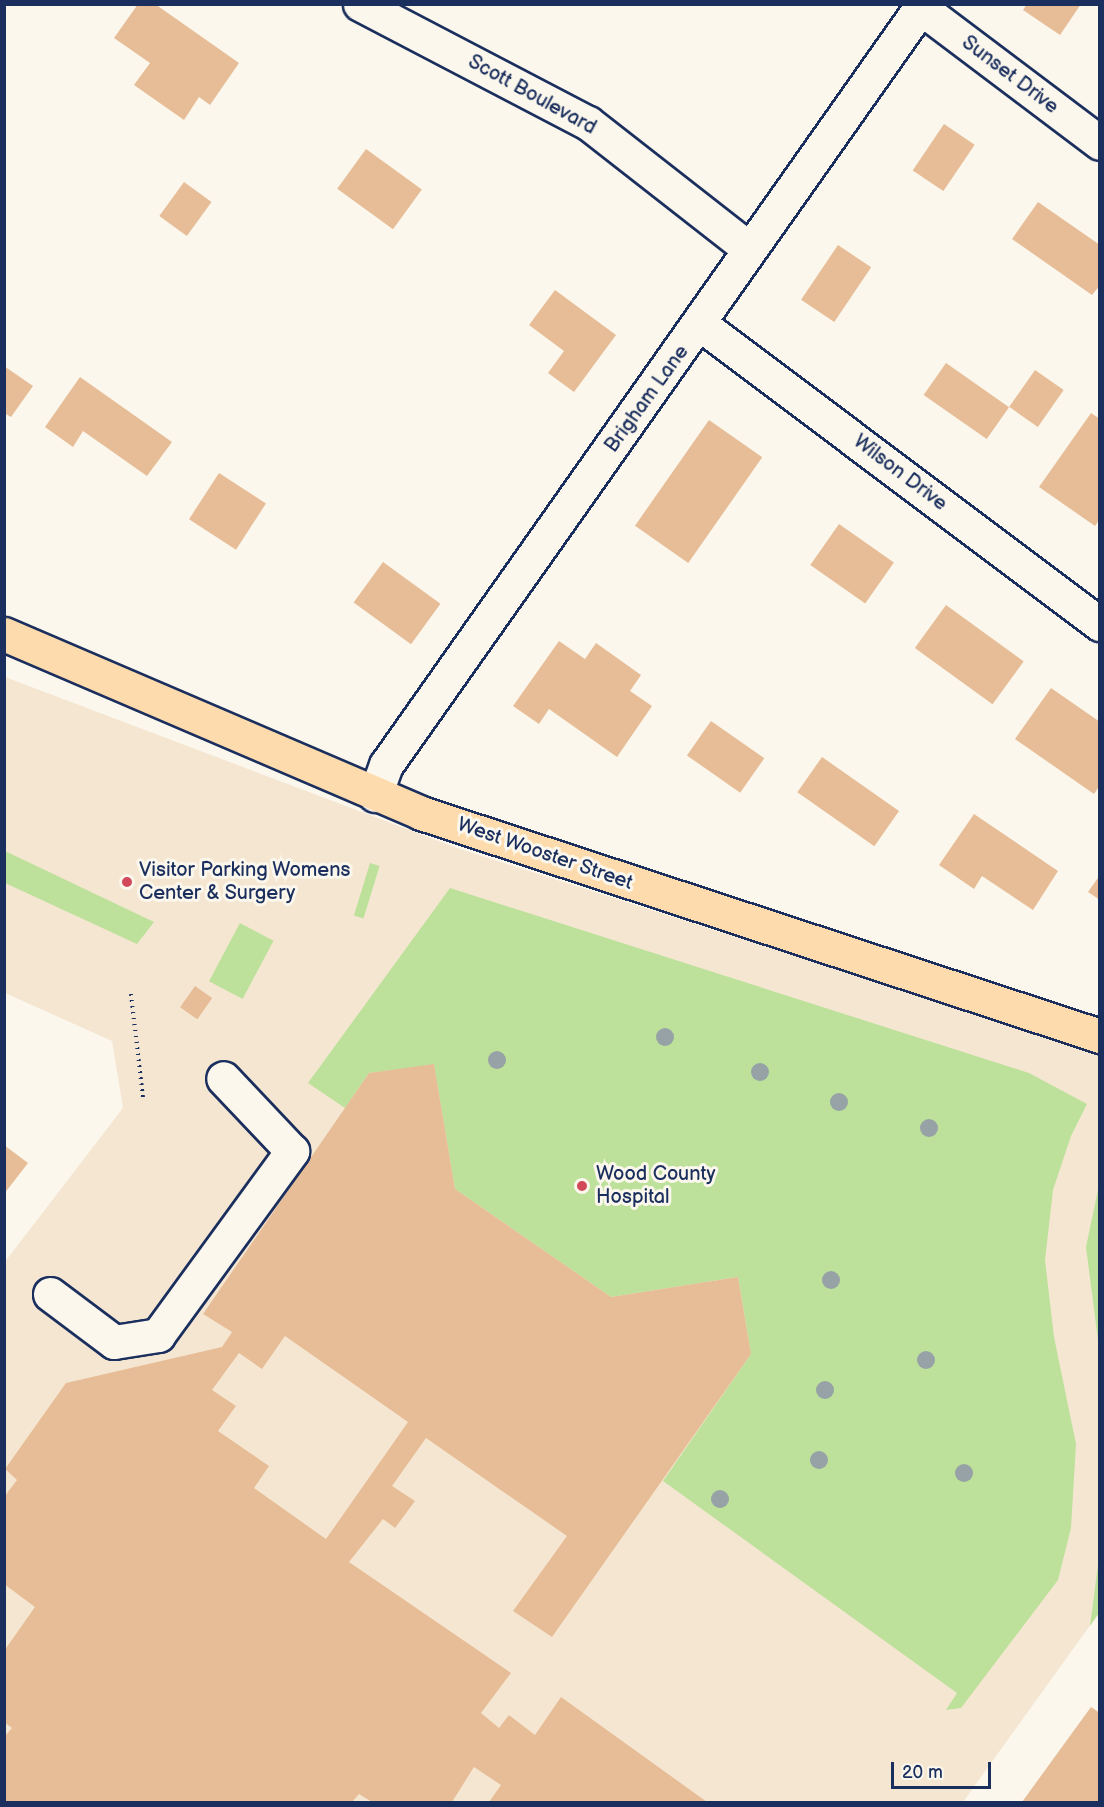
<!DOCTYPE html>
<html>
<head>
<meta charset="utf-8">
<style>
  body { margin:0 }
  #map { position:relative; width:1104px; height:1807px; overflow:hidden; background:#fbf7ec; font-family:"Balsamiq Sans",sans-serif }
  div>[style] { position:absolute }
  [style*='--x'] { left:calc(var(--x)*1px); top:calc(var(--y)*1px); width:calc(var(--w)*1px); rotate:calc(var(--a)*1deg) }
  .built>* { inset:0; background:#f5e6d2 }
  .green>* { inset:0; background:#bde19b; transform-origin:0 0 }
  .building>* { inset:0; background:#e7bd97; transform-origin:0 0 }
  .path>* { height:4px; margin-top:-2px; transform-origin:0; background:repeating-linear-gradient(90deg,#1b2f5e 0 1.5px,transparent 0 6px) }
  .roads { filter:drop-shadow(2px 0 #1b2f5e) drop-shadow(-2px 0 #1b2f5e) drop-shadow(0 2px #1b2f5e) drop-shadow(0 -2px #1b2f5e) }
  .minor>* { height:33px; margin:-16.5px; padding:0 16.5px; transform-origin:16.5px; border-radius:16.5px; background:#fbf7ec }
  .major>* { height:33px; margin:-16.5px; padding:0 16.5px; transform-origin:16.5px; border-radius:16.5px; background:#fedbac }
  .trees>* { width:18px; height:18px; margin:-9px; border-radius:50%; background:#96a2a6 }
  .dots>* { width:16px; height:16px; translate:-50% -50%; box-sizing:border-box; border:3px solid #fbf7ec; border-radius:50% }
  span { translate:-50% -50%; white-space:nowrap; text-align:center; line-height:1.15; -webkit-text-stroke:6px #fbf7ec; paint-order:stroke }
  .street-label { font-size:20px; color:#1b2f5e }
  .poi-label { font-size:20px; color:#1b2f5e }
  .left { translate:0 -50%; text-align:left }
  .frame { position:absolute; inset:0; border:6px solid #1b2f5e; pointer-events:none }
  .scale { position:absolute; left:891px; top:1762px; width:100px; height:27px; box-sizing:border-box; border:3px solid #1b2f5e; border-top:0; padding-left:8px; font-size:18px; line-height:21px; white-space:nowrap; color:#1b2f5e; -webkit-text-stroke:4px #fbf7ec; paint-order:stroke }
</style>
</head>
<body>
<div id="map">
  <div class="built">
    <div style="clip-path:polygon(5px 677px,457px 848px,1099px 1053px,1099px 1613px,963px 1802px,5px 1802px,4px 1263px,123px 1108px,112px 1041px,5px 993px)"></div>
  </div>
  <div class="green">
    <div style="clip-path:polygon(5px 851px,154px 922px,137px 944px,5px 883px)"></div>
    <div style="left:370px;top:863px;width:10px;height:55px;rotate:17deg"></div>
    <div style="clip-path:polygon(450px 888px,1029px 1073px,1087px 1104px,1071px 1136px,1053px 1190px,1045px 1260px,1054px 1337px,1076px 1444px,1071px 1528px,1058px 1580px,961px 1708px,946px 1710px,957px 1693px,663px 1481px,751px 1354px,738px 1277px,611px 1297px,455px 1189px,434px 1065px,369px 1073px,345px 1108px,308px 1083px)"></div>
    <div style="left:240px;top:923px;width:38px;height:66px;rotate:28deg"></div>
    <div style="clip-path:polygon(1099px 1185px,1099px 1348px,1086px 1247px)"></div>
    <div style="clip-path:polygon(1099px 1560px,1099px 1613px,1090px 1626px,1098px 1565px)"></div>
  </div>
  <div class="building">
    <div style="clip-path:polygon(138px 4px,155px 4px,239px 63px,210px 105px,199px 97px,184px 120px,134px 85px,150px 63px,114px 38px)"></div>
    <div style="clip-path:polygon(1027px 4px,1081px 4px,1060px 35px,1023px 10px)"></div>
    <div style="left:944px;top:124px;width:37px;height:56px;rotate:34deg"></div>
    <div style="left:366px;top:149px;width:69px;height:49px;rotate:36deg"></div>
    <div style="left:184px;top:182px;width:34px;height:42px;rotate:36deg"></div>
    <div style="clip-path:polygon(1038px 202px,1100px 245px,1100px 285px,1092px 295px,1012px 239px)"></div>
    <div style="left:838px;top:245px;width:40px;height:66px;rotate:34deg"></div>
    <div style="clip-path:polygon(555px 290px,616px 335px,574px 392px,548px 373px,564px 351px,529px 325px)"></div>
    <div style="left:946px;top:363px;width:77px;height:39px;rotate:35deg"></div>
    <div style="clip-path:polygon(4px 366px,33px 386px,11px 417px,4px 413px)"></div>
    <div style="left:1035px;top:370px;width:35px;height:45px;rotate:35deg"></div>
    <div style="clip-path:polygon(80px 377px,172px 442px,147px 476px,83px 431px,73px 447px,45px 427px)"></div>
    <div style="clip-path:polygon(1091px 413px,1100px 419px,1100px 519px,1095px 526px,1039px 487px)"></div>
    <div style="left:709px;top:420px;width:65px;height:129px;rotate:35deg"></div>
    <div style="left:219px;top:473px;width:56px;height:55px;rotate:33deg"></div>
    <div style="left:839px;top:524px;width:67px;height:50px;rotate:35deg"></div>
    <div style="left:383px;top:562px;width:71px;height:50px;rotate:36deg"></div>
    <div style="left:946px;top:605px;width:96px;height:53px;rotate:36deg"></div>
    <div style="clip-path:polygon(559px 641px,585px 659px,596px 643px,641px 675px,630px 691px,652px 706px,617px 757px,549px 709px,539px 724px,513px 706px)"></div>
    <div style="clip-path:polygon(1051px 688px,1100px 722px,1100px 785px,1094px 794px,1015px 739px)"></div>
    <div style="left:711px;top:721px;width:65px;height:42px;rotate:35deg"></div>
    <div style="left:822px;top:757px;width:94px;height:43px;rotate:35deg"></div>
    <div style="clip-path:polygon(974px 814px,1058px 871px,1033px 910px,982px 876px,974px 889px,939px 865px)"></div>
    <div style="clip-path:polygon(1100px 875px,1100px 900px,1088px 892px)"></div>
    <div style="left:195px;top:986px;width:21px;height:26px;rotate:35deg"></div>
    <div style="clip-path:polygon(evenodd,434px 1064px,455px 1189px,611px 1297px,738px 1277px,751px 1354px,552px 1637px,513px 1611px,567px 1536px,426px 1438px,392px 1486px,415px 1501px,395px 1528px,383px 1519px,349px 1562px,511px 1673px,481px 1713px,499px 1728px,509px 1715px,535px 1735px,561px 1697px,707px 1802px,489px 1802px,501px 1785px,474px 1767px,452px 1802px,372px 1802px,359px 1794px,352px 1802px,4px 1802px,4px 1737px,12px 1728px,4px 1722px,4px 1651px,35px 1607px,4px 1584px,4px 1497px,17px 1480px,5px 1469px,66px 1383px,222px 1347px,232px 1332px,203px 1314px,369px 1073px,434px 1064px,285px 1336px,408px 1422px,326px 1539px,254px 1488px,269px 1466px,218px 1431px,236px 1406px,212px 1390px,239px 1353px,262px 1369px,285px 1336px)"></div>
    <div style="clip-path:polygon(4px 1145px,28px 1163px,4px 1194px)"></div>
    <div style="clip-path:polygon(1091px 1707px,1100px 1713px,1100px 1802px,1022px 1802px)"></div>
  </div>
  <div class="path">
    <div style="--x:131;--y:994;--w:105;--a:83.4"></div>
  </div>
  <div class="roads">
    <div class="minor">
      <div style="--x:360;--y:4;--w:257;--a:27.6"></div>
      <div style="--x:588;--y:123;--w:204;--a:38"></div>
      <div style="--x:921;--y:8;--w:224;--a:37"></div>
      <div style="--x:700;--y:324;--w:500;--a:36.9"></div>
      <div style="--x:375;--y:795;--w:32;--a:-70"></div>
      <div style="--x:386;--y:765;--w:931;--a:-54.79"></div>
      <div style="--x:50;--y:1294;--w:80;--a:36.9"></div>
      <div style="--x:114;--y:1342;--w:45;--a:-9"></div>
      <div style="--x:158;--y:1335;--w:228;--a:-53.9"></div>
      <div style="--x:292;--y:1151;--w:100;--a:-133.4"></div>
    </div>
    <div class="major">
      <div style="--x:4;--y:634;--w:454;--a:23.2"></div>
      <div style="--x:421;--y:813;--w:715;--a:18.18"></div>
    </div>
  </div>
  <div class="trees">
    <div style="left:665px;top:1037px"></div>
    <div style="left:497px;top:1060px"></div>
    <div style="left:760px;top:1072px"></div>
    <div style="left:839px;top:1102px"></div>
    <div style="left:929px;top:1128px"></div>
    <div style="left:831px;top:1280px"></div>
    <div style="left:926px;top:1360px"></div>
    <div style="left:825px;top:1390px"></div>
    <div style="left:819px;top:1460px"></div>
    <div style="left:964px;top:1473px"></div>
    <div style="left:720px;top:1499px"></div>
  </div>
  <div class="dots">
    <div style="left:127px;top:882px;background:#d1495b"></div>
    <div style="left:582px;top:1186px;background:#d1495b"></div>
  </div>
  <div class="street-label">
    <span style="left:1010px;top:75px;rotate:37deg">Sunset Drive</span>
    <span style="left:532px;top:95px;rotate:29deg">Scott Boulevard</span>
    <span style="left:647px;top:399px;rotate:-54deg">Brigham Lane</span>
    <span style="left:900px;top:473px;rotate:37deg">Wilson Drive</span>
    <span style="left:545px;top:854px;rotate:19deg">West Wooster Street</span>
  </div>
  <div class="poi-label">
    <span class="left" style="left:139px;top:882px">Visitor Parking Womens<br>Center &amp; Surgery</span>
    <span class="left" style="left:596px;top:1186px">Wood County<br>Hospital</span>
  </div>
  <div class="frame"></div>
  <div class="scale">20 m</div>
</div>
</body>
</html>
